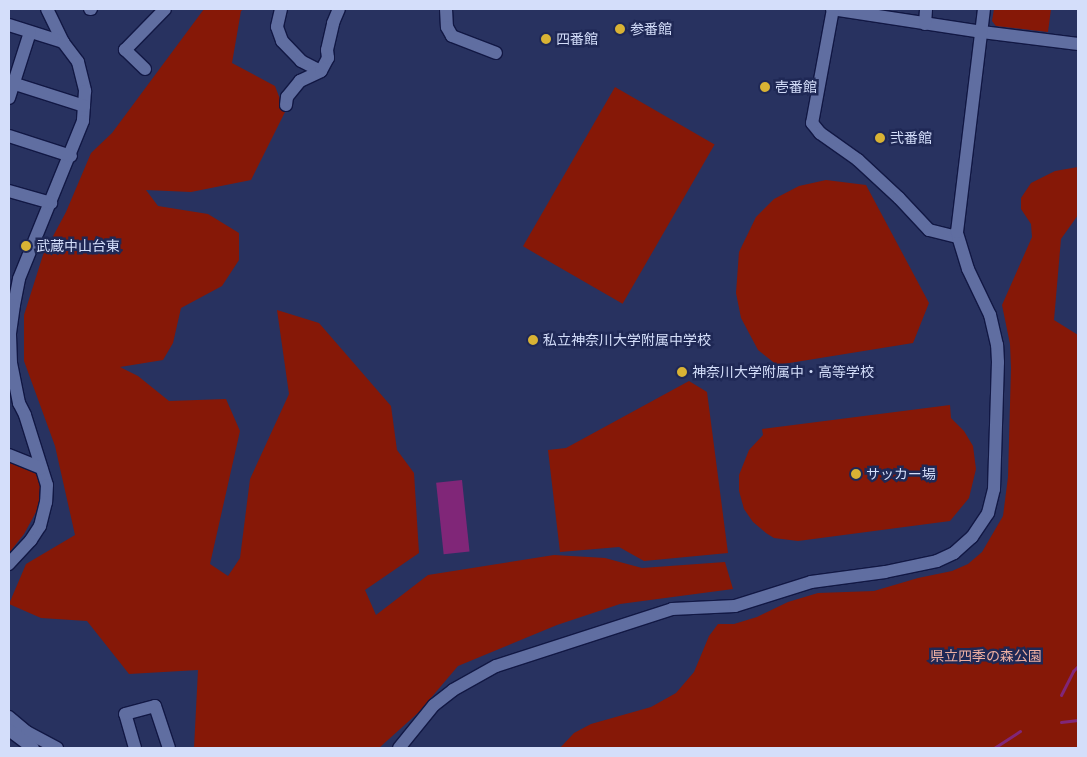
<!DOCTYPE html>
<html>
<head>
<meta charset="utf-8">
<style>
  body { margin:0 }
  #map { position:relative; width:1087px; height:757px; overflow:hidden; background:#283260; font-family:Quicksand,"Noto Sans JP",sans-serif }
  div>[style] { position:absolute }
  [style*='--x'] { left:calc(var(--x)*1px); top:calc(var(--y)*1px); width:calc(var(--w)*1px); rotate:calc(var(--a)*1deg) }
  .green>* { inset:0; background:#861807; transform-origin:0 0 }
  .water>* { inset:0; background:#802678; transform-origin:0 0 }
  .stream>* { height:3px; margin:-1.5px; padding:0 1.5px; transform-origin:1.5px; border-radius:1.5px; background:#802678 }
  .roads { filter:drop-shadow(1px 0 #121844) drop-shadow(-1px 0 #121844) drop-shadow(0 1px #121844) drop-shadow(0 -1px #121844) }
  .minor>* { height:12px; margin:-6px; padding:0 6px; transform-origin:6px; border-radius:6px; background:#606ea1 }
  .dots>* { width:14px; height:14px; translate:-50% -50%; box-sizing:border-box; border:2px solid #1f2855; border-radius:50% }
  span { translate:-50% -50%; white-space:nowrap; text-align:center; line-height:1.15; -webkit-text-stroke:5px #1f2855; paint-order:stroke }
  .poi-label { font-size:14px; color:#d4defa }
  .left { translate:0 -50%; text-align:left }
  .park-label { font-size:14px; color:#edafa2 }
  .frame { position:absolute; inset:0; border:10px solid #d4defa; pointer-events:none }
</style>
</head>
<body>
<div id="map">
  <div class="green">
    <div style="clip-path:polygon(204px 9px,244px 9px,241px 11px,232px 63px,275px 86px,285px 112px,251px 180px,191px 192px,146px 190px,158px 206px,208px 214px,239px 233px,239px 260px,222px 286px,181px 308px,173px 343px,163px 360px,120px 367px,138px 376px,169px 401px,226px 399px,240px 431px,210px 564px,228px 576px,240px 558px,250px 479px,289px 394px,277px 310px,319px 323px,391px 406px,397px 450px,414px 473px,419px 553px,365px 590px,376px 615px,428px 575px,554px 555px,605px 558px,642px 568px,725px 562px,733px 589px,620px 604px,557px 625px,458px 666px,419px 712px,379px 748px,194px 748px,198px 670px,129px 674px,87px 621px,41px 618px,9px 604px,26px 564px,75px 535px,55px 446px,24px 361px,24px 315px,43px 255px,66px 212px,91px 153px,112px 133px)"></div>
    <div style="clip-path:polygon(994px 9px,1051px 9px,1048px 32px,996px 26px,992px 21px)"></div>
    <div style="left:615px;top:87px;width:115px;height:184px;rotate:30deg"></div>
    <div style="clip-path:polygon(1078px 167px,1078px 215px,1061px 239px,1054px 320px,1078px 335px,1078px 748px,560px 748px,574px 733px,591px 724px,651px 707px,676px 693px,694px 672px,709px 636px,718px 624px,734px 624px,757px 617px,788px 602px,818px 593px,874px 591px,918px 578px,952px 571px,968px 564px,982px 552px,1003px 516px,1008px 477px,1011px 368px,1010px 344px,1002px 305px,1032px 237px,1031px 224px,1021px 209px,1021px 198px,1031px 183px,1055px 171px)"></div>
    <div style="clip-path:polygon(826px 180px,866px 185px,929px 303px,913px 343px,777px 365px,758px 350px,741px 318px,736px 293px,739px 252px,756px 217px,774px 199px,799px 186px)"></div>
    <div style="clip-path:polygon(689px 381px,707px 392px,728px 553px,644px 561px,619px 547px,560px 552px,548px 450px,566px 448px)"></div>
    <div style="clip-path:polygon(950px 405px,951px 418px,964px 431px,973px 446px,976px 469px,969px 498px,950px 521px,798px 541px,774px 538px,766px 533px,753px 522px,744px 509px,739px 491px,739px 475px,749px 450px,763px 435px,762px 429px)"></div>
    <div style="clip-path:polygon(9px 462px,39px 473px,42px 485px,42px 501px,24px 534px,9px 553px)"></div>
  </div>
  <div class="water">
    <div style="left:462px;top:480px;width:72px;height:26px;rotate:84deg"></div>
  </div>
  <div class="stream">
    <div style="--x:1061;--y:695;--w:27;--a:-63"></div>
    <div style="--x:1073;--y:671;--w:7;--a:-45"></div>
    <div style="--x:1061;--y:722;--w:17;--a:-7"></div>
    <div style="--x:994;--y:748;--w:31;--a:-33"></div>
  </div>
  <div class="roads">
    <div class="minor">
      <div style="--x:47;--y:9;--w:37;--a:64"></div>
      <div style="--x:90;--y:9;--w:1;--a:0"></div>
      <div style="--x:281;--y:9;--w:18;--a:103"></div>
      <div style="--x:277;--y:27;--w:15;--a:70"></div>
      <div style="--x:282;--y:41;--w:28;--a:46"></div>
      <div style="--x:301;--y:61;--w:22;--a:27"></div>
      <div style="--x:446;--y:9;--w:18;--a:87"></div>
      <div style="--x:447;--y:27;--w:10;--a:61"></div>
      <div style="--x:452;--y:36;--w:47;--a:21.1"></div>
      <div style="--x:832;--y:9;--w:152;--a:8.7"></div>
      <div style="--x:982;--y:32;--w:97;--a:7.1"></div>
      <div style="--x:833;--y:9;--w:116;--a:100.4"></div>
      <div style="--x:812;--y:123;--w:13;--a:51"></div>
      <div style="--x:820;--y:133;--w:47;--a:35.4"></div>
      <div style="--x:858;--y:160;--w:56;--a:42.8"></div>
      <div style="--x:899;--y:198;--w:44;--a:46.8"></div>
      <div style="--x:929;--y:230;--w:29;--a:14"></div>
      <div style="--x:925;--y:24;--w:15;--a:-86"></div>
      <div style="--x:9;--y:25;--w:57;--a:17.5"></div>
      <div style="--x:63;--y:42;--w:25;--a:53"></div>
      <div style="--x:78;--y:62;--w:30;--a:76"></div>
      <div style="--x:85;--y:91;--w:30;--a:94"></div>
      <div style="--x:83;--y:121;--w:170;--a:112.1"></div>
      <div style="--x:19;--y:279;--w:26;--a:101"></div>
      <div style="--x:14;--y:305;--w:30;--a:98"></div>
      <div style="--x:10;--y:335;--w:28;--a:88"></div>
      <div style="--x:11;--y:363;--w:41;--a:78.7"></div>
      <div style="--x:19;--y:403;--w:13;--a:63"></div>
      <div style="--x:25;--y:415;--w:73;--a:72.6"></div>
      <div style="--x:47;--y:485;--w:17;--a:93"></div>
      <div style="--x:46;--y:502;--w:25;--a:104"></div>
      <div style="--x:40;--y:526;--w:17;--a:123"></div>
      <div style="--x:31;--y:540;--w:33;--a:133"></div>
      <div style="--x:145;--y:69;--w:28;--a:-136"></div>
      <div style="--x:125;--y:50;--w:57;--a:-45.7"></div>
      <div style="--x:9;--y:82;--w:79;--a:17.7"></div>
      <div style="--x:9;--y:98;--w:69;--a:-72.3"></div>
      <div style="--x:286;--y:105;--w:8;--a:-83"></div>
      <div style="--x:287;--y:97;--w:21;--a:-51"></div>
      <div style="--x:300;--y:81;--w:23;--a:-25"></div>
      <div style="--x:321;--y:71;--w:15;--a:-62"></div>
      <div style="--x:328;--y:58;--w:8;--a:-97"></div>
      <div style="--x:327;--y:50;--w:28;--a:-77"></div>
      <div style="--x:333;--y:23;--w:15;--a:-67"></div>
      <div style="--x:9;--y:136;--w:65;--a:17.9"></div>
      <div style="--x:9;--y:191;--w:44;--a:15.9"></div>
      <div style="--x:9;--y:455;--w:35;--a:22"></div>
      <div style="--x:9;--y:717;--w:23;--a:40"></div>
      <div style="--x:27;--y:732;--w:34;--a:28"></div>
      <div style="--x:9;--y:730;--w:30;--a:37"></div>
      <div style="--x:135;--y:748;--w:35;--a:-106"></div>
      <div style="--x:125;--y:714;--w:31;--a:-15"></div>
      <div style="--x:155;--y:706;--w:44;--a:71.6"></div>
      <div style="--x:399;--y:748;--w:55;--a:-50.9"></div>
      <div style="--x:434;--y:705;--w:24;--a:-38"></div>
      <div style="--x:453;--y:690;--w:49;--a:-29.2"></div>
      <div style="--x:496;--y:666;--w:185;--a:-17.9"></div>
      <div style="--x:672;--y:609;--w:63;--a:-2.7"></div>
      <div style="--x:735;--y:606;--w:80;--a:-17.5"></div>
      <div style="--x:811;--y:582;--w:75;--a:-7.7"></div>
      <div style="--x:885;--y:572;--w:53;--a:-11.9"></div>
      <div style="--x:937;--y:561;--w:19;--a:-25"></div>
      <div style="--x:954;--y:553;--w:24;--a:-42"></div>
      <div style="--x:972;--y:537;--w:29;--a:-56"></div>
      <div style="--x:988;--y:513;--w:25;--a:-76"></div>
      <div style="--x:994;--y:489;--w:127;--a:-88.2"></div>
      <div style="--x:998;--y:362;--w:17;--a:-93"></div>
      <div style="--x:997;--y:345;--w:31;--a:-103"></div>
      <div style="--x:990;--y:315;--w:51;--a:-115.6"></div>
      <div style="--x:968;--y:269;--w:39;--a:-107"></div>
      <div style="--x:957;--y:232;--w:225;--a:-83.1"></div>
    </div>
  </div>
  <div class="dots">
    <div style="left:620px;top:29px;background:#d9b334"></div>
    <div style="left:546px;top:39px;background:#d9b334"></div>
    <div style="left:765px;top:87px;background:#d9b334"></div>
    <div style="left:880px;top:138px;background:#d9b334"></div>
    <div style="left:26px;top:246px;background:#d9b334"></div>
    <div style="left:533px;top:340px;background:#d9b334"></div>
    <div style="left:682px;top:372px;background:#d9b334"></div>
    <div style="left:856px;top:474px;background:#d9b334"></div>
  </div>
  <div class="poi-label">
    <span class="left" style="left:630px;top:29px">参番館</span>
    <span class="left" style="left:556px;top:39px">四番館</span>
    <span class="left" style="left:775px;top:87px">壱番館</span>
    <span class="left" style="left:890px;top:138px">弐番館</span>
    <span class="left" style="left:36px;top:246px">武蔵中山台東</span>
    <span class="left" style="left:543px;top:340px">私立神奈川大学附属中学校</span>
    <span class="left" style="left:692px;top:372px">神奈川大学附属中・高等学校</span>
    <span class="left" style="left:866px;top:474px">サッカー場</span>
  </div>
  <div class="park-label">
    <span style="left:986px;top:656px">県立四季の森公園</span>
  </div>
  <div class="frame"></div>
</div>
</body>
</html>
